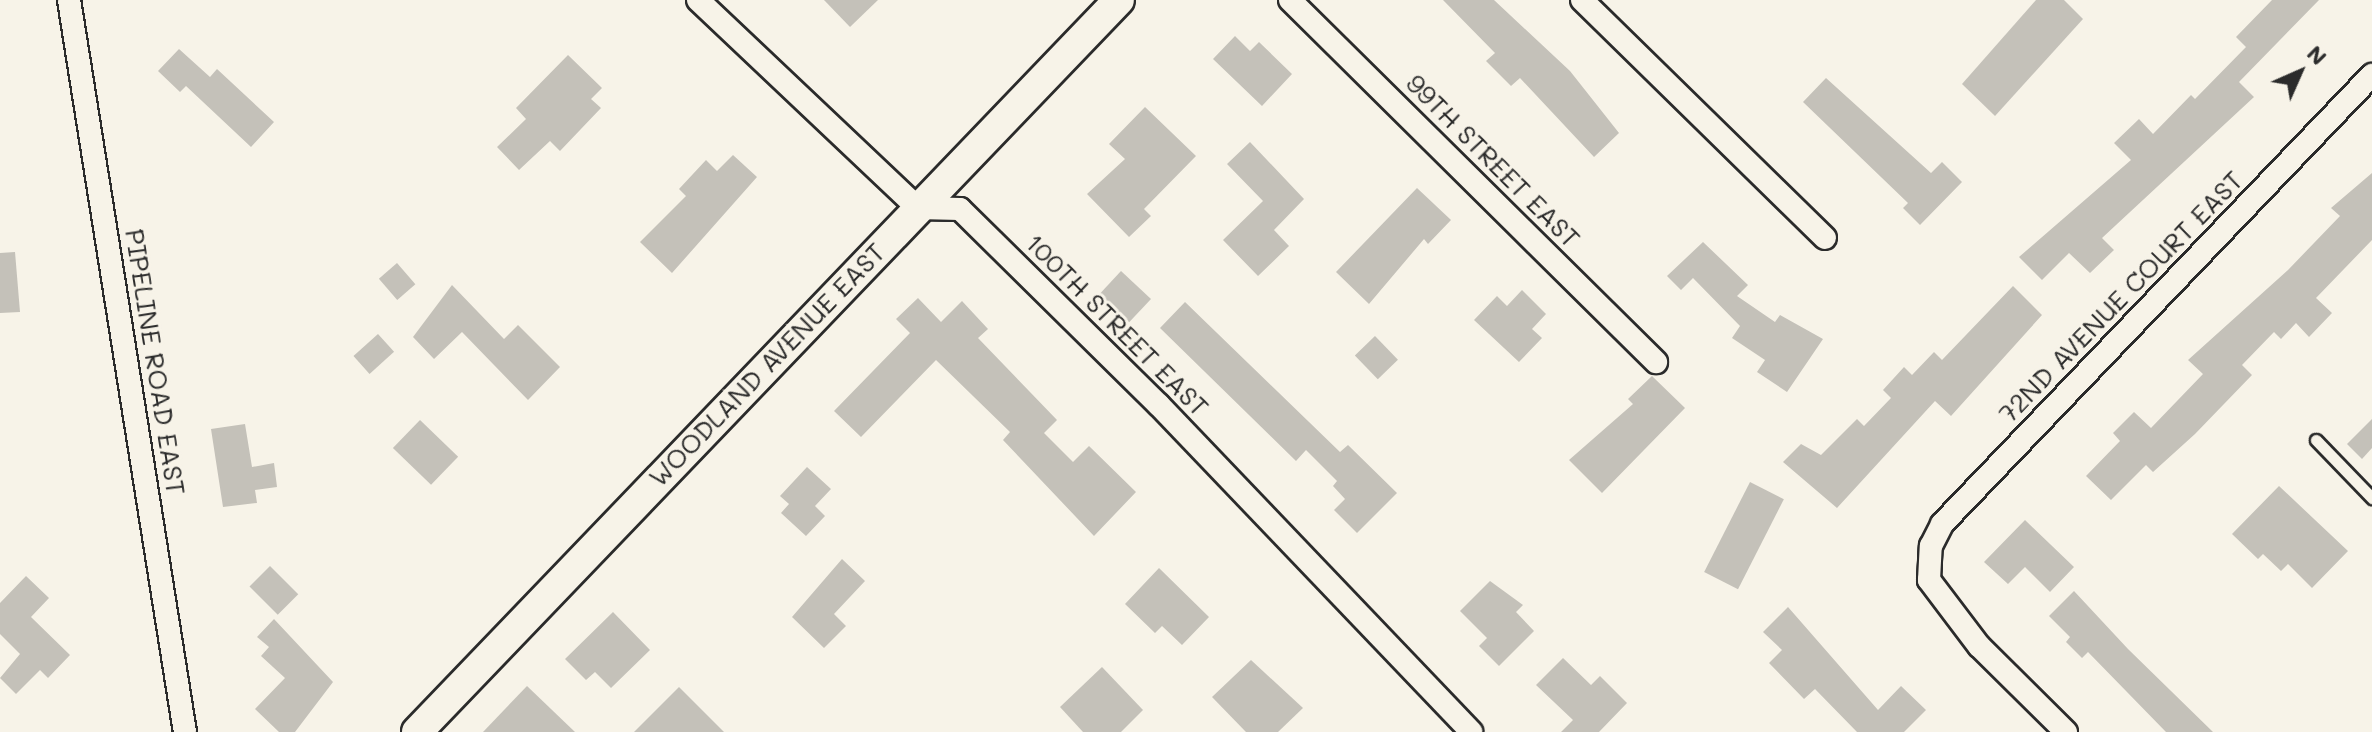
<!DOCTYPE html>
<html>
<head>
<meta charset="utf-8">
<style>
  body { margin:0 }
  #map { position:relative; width:2372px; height:732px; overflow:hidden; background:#f7f3e8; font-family:Mali,sans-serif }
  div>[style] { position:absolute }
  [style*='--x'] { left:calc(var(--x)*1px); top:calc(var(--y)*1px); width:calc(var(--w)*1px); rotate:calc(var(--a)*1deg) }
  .building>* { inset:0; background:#c4c1b9; transform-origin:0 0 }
  .roads { filter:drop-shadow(2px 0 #2b2b2b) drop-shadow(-2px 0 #2b2b2b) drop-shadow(0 2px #2b2b2b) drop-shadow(0 -2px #2b2b2b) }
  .lane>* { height:11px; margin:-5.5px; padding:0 5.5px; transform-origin:5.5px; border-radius:5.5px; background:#f7f3e8 }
  .street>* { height:22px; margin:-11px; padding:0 11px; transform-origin:11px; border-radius:11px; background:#f7f3e8 }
  .secondary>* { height:30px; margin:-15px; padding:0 15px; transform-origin:15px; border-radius:15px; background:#f7f3e8 }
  span { translate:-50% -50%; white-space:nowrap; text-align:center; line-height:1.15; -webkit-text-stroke:6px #f7f3e8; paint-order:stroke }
  .street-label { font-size:26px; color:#2b2b2b }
  .north { position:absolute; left:2260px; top:32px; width:80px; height:80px; -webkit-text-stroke:6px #f7f3e8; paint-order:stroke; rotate:45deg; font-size:22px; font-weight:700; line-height:32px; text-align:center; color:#2b2b2b }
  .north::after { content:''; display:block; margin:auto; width:28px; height:36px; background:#2b2b2b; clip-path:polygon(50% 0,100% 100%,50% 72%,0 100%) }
</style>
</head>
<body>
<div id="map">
  <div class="building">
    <div style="clip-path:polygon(824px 0,878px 0,850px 27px)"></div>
    <div style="clip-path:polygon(1443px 0,1494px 0,1570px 71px,1619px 133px,1594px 157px,1520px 78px,1511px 86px,1486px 61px,1495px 53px)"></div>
    <div style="clip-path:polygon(2036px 0,2064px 0,2083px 19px,1995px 116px,1962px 84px)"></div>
    <div style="clip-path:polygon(2272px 0,2319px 0,2239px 82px,2254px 97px,2102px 238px,2114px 250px,2090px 273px,2069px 253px,2042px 280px,2019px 257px,2131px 160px,2114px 143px,2139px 119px,2153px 134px,2191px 95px,2195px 99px,2246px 47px,2236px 37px)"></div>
    <div style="clip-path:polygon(1235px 36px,1250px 51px,1259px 42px,1292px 74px,1262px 106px,1213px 59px)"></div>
    <div style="clip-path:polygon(179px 49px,210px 77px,217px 69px,274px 122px,251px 147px,186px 86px,180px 92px,158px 71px)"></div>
    <div style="clip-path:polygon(568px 55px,602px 88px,591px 99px,601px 108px,560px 151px,550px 141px,519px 170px,497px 147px,526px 119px,516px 108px)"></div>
    <div style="clip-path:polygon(1826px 78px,1931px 173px,1942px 162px,1962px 182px,1920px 225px,1903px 208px,1908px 203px,1803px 102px)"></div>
    <div style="clip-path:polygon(1145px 107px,1196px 156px,1144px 209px,1151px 216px,1129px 237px,1087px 194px,1125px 159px,1109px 144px)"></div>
    <div style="clip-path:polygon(1250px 142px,1304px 199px,1274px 230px,1289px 246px,1258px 276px,1223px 240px,1263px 201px,1227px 164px)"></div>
    <div style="clip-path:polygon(733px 155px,757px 177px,672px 273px,640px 242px,686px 196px,679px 189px,706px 160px,717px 171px)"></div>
    <div style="clip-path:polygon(2372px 173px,2372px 240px,2316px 298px,2332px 313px,2309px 337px,2296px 323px,2281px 339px,2274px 332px,2242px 365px,2252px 375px,2195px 434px,2153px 472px,2146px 465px,2111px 500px,2086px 476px,2120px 441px,2113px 433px,2134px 412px,2151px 428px,2203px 374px,2188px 360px,2288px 270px,2340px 216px,2331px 208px)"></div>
    <div style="clip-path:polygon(1417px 188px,1451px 220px,1428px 244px,1424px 239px,1369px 304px,1336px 272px)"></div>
    <div style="clip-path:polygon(1703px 242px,1748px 285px,1737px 296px,1775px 322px,1780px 315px,1823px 339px,1787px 392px,1757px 372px,1765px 360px,1732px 338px,1740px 326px,1693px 278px,1681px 290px,1667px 276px)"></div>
    <div style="clip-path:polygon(15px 252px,20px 312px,0 313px,0 253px)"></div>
    <div style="left:397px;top:263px;width:28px;height:24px;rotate:49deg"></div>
    <div style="left:1121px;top:271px;width:41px;height:32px;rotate:43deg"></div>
    <div style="clip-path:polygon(452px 285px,504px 339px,518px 325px,560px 367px,528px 400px,462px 332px,434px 359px,413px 337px)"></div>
    <div style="clip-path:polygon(2013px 286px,2042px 315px,1951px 416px,1935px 401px,1837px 508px,1783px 462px,1801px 444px,1821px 455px,1857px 419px,1864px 426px,1891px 398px,1883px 390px,1904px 367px,1912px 375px,1934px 352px,1942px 360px)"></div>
    <div style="clip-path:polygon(1522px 290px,1546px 314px,1532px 329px,1542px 338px,1519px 362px,1474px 320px,1497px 296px,1507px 306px)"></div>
    <div style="clip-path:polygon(918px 298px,941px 322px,962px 301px,988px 329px,978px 338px,1057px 420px,1044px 433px,1073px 462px,1089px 446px,1136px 492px,1094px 536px,1003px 440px,1010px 432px,936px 360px,861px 437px,834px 411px,910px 333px,896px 319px)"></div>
    <div style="clip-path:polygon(1185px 302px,1340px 452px,1348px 445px,1397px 493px,1357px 533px,1334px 510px,1345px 499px,1333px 486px,1337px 481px,1306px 450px,1296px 461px,1160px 328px)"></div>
    <div style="left:378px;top:334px;width:24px;height:33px;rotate:48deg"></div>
    <div style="left:1375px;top:336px;width:33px;height:28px;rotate:46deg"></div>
    <div style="clip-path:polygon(1652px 376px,1685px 408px,1602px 493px,1569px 460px,1633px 404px,1628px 399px)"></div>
    <div style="clip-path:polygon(2372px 419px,2372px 448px,2362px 459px,2347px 444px)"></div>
    <div style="left:420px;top:420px;width:53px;height:39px;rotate:44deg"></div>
    <div style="clip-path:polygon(245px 424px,252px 467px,274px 463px,277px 487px,255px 490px,257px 503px,223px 507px,211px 429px)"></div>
    <div style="clip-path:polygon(807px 467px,831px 489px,815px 506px,825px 516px,806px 536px,781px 513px,789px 504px,780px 496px)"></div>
    <div style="left:1750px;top:482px;width:38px;height:101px;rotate:27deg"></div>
    <div style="clip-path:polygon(2279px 486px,2348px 551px,2312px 588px,2288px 564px,2281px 571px,2263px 554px,2258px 559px,2232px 534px)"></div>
    <div style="clip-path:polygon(2025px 520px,2074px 567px,2050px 592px,2025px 567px,2008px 584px,1984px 562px)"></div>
    <div style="clip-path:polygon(842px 559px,865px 581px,834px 614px,846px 626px,824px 648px,792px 617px)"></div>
    <div style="left:270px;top:566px;width:40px;height:29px;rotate:45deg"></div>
    <div style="clip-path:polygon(1159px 568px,1209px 617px,1182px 645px,1162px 626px,1155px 633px,1125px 604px)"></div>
    <div style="clip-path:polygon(26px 576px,49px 598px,31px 617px,70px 655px,48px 678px,40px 670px,16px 694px,0 678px,20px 654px,0 634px,0 603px)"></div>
    <div style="clip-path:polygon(1490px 581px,1523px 605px,1516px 612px,1534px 631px,1499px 666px,1479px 646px,1487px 638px,1460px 611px)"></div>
    <div style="clip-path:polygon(2074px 591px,2128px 649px,2213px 732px,2166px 732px,2088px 652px,2082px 658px,2066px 642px,2070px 637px,2049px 616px)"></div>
    <div style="clip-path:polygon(1788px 607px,1878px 710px,1901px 686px,1926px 710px,1904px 732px,1857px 732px,1815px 689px,1804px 699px,1769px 663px,1782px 650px,1763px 632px)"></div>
    <div style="clip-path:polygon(613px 612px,650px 650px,611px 688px,595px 672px,586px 680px,565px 659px)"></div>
    <div style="clip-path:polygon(274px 619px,333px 682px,295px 732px,279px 732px,255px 709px,285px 678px,261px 656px,269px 647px,257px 637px)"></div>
    <div style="clip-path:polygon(1563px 658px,1591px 685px,1600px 676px,1627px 703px,1599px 732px,1561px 732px,1573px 720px,1536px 685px)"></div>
    <div style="clip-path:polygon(1251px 660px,1303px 708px,1278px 732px,1246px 732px,1212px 697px)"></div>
    <div style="clip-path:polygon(1102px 667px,1143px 710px,1121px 732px,1083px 732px,1060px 707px)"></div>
    <div style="clip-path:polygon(527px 686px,575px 732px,483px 732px)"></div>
    <div style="clip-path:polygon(679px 687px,724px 732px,634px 732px)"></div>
  </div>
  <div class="roads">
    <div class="lane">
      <div style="--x:2316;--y:440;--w:81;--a:46"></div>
    </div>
    <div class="street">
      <div style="--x:69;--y:0;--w:741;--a:81"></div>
      <div style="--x:698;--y:0;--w:303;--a:43.4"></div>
      <div style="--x:918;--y:208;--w:42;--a:1.4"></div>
      <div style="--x:960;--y:209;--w:279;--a:44.6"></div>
      <div style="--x:1159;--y:405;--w:452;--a:46.3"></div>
      <div style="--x:1290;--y:0;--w:515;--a:44.69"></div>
      <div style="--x:1582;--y:0;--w:340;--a:44.4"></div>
      <div style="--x:2066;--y:732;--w:122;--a:-135.3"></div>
      <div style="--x:1979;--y:646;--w:83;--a:-127.1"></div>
      <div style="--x:1929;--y:580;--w:34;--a:-87"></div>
      <div style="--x:1931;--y:546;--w:25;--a:-63"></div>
      <div style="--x:1942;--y:524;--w:622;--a:-46.24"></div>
    </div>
    <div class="secondary">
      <div style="--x:417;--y:732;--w:1014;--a:-46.2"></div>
    </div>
  </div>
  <div class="street-label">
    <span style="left:1493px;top:161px;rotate:45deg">99TH STREET EAST</span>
    <span style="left:2121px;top:297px;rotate:-46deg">72ND AVENUE COURT EAST</span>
    <span style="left:1117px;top:325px;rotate:45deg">100TH STREET EAST</span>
    <span style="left:155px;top:362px;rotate:81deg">PIPELINE ROAD EAST</span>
    <span style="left:767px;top:365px;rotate:-46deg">WOODLAND AVENUE EAST</span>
  </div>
  <div class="north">N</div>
</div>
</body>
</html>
